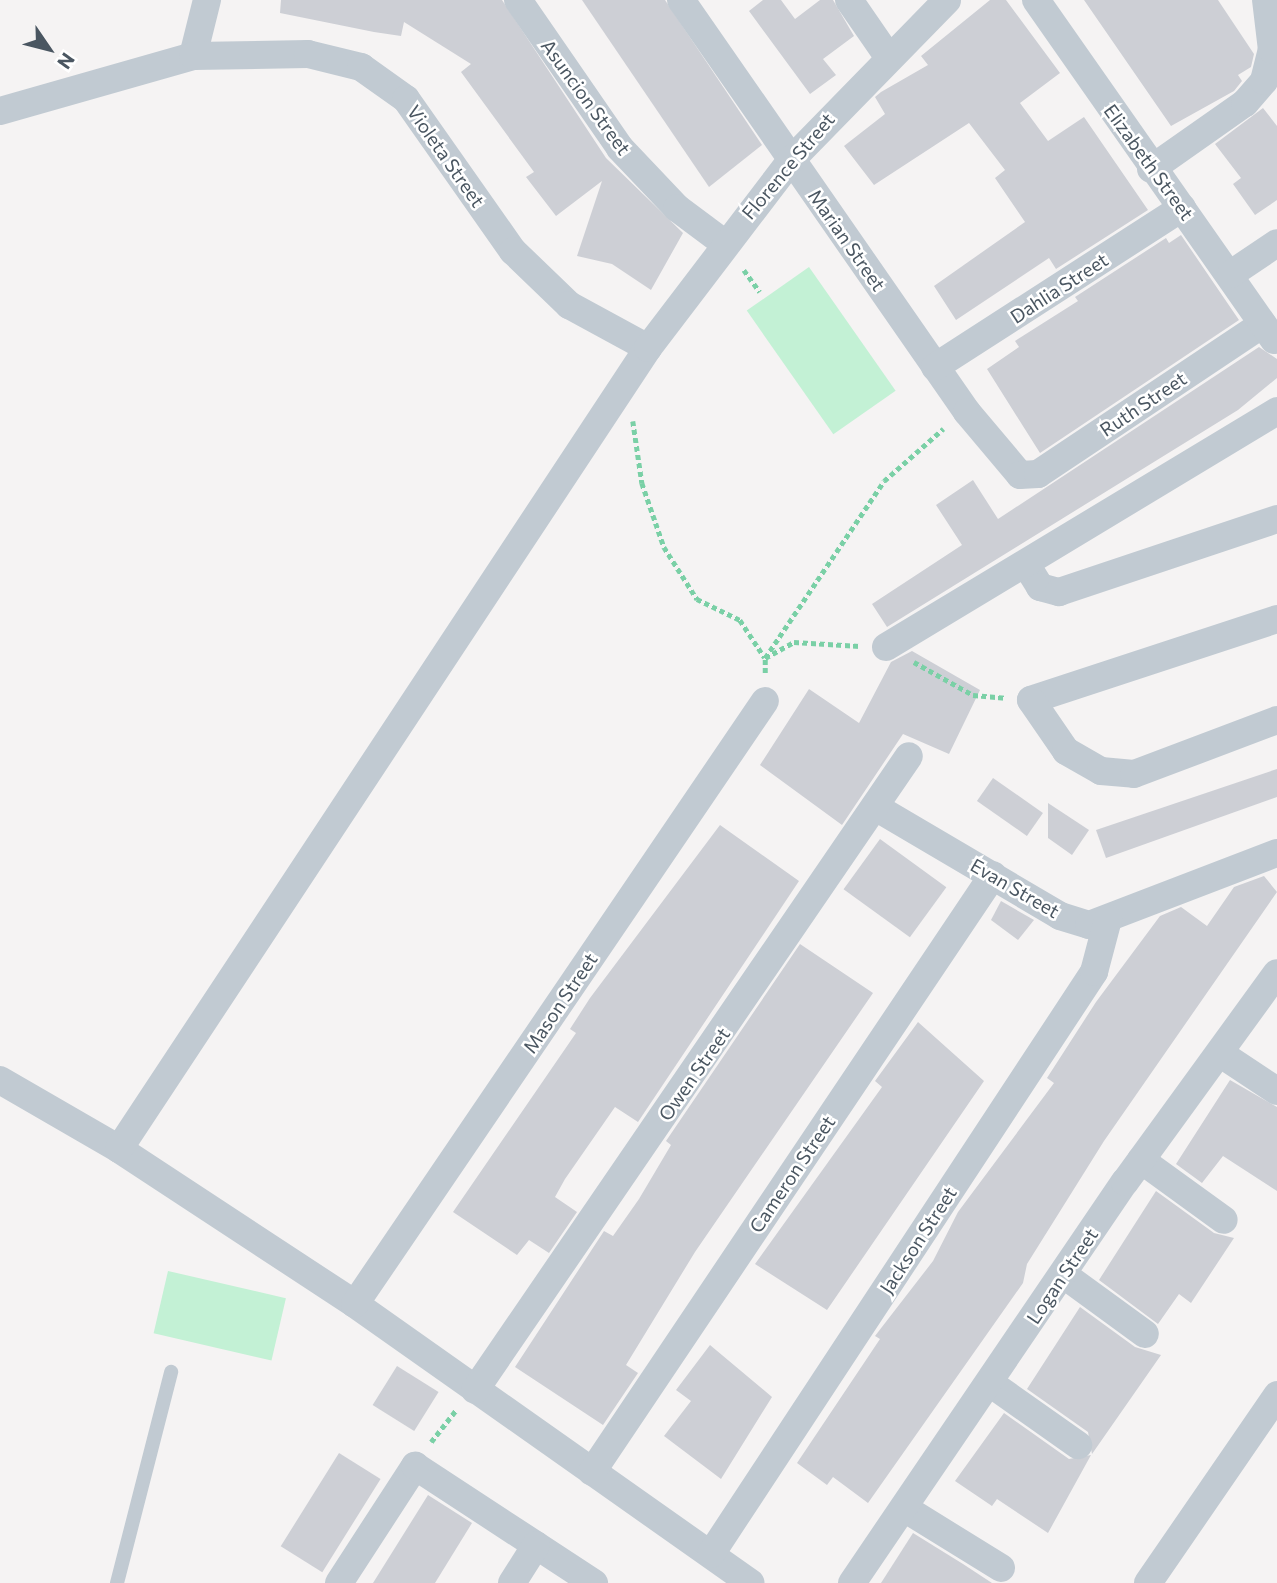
<!DOCTYPE html>
<html>
<head>
<meta charset="utf-8">
<style>
  body { margin:0 }
  #map { position:relative; width:1277px; height:1583px; overflow:hidden; background:#f5f3f3; font-family:Commissioner,sans-serif }
  div>[style] { position:absolute }
  [style*='--x'] { left:calc(var(--x)*1px); top:calc(var(--y)*1px); width:calc(var(--w)*1px); rotate:calc(var(--a)*1deg) }
  .green>* { inset:0; background:#c3f1d5; transform-origin:0 0 }
  .building>* { inset:0; background:#cdcfd5; transform-origin:0 0 }
  .path>* { height:4.5px; margin-top:-2.25px; transform-origin:0; background:repeating-linear-gradient(90deg,#7ad0a6 0 5px,transparent 0 8.5px) }
  .service>* { height:14px; margin:-7px; padding:0 7px; transform-origin:7px; border-radius:7px; background:#c1cad2 }
  .minor>* { height:28px; margin:-14px; padding:0 14px; transform-origin:14px; border-radius:14px; background:#c1cad2 }
  span { translate:-50% -50%; white-space:nowrap; text-align:center; line-height:1.15; -webkit-text-stroke:5px #fff; paint-order:stroke }
  .street-label { font-size:19px; color:#4a5661 }
  .north { position:absolute; left:14px; top:14px; width:70px; height:70px; -webkit-text-stroke:5px #fff; paint-order:stroke; rotate:125deg; font-size:19px; font-weight:700; line-height:28px; text-align:center; color:#4a5661 }
  .north::after { content:''; display:block; margin:auto; width:24px; height:32px; background:#4a5661; clip-path:polygon(50% 0,100% 100%,50% 72%,0 100%) }
</style>
</head>
<body>
<div id="map">
  <div class="green">
    <div style="left:809px;top:267px;width:151px;height:76px;rotate:55deg"></div>
    <div style="left:168px;top:1271px;width:121px;height:64px;rotate:13deg"></div>
  </div>
  <div class="building">
    <div style="clip-path:polygon(281px 0,502px 0,606px 158px,683px 233px,651px 290px,612px 264px,577px 256px,602px 181px,556px 216px,526px 177px,534px 172px,461px 72px,471px 64px,404px 22px,401px 36px,374px 32px,280px 13px)"></div>
    <div style="clip-path:polygon(582px 0,665px 0,762px 145px,709px 187px)"></div>
    <div style="clip-path:polygon(763px 0,781px 0,795px 19px,820px 0,833px 0,854px 36px,823px 59px,836px 75px,810px 94px,749px 11px)"></div>
    <div style="clip-path:polygon(990px 0,1006px 0,1060px 73px,1020px 103px,1048px 141px,1084px 117px,1148px 210px,1056px 269px,1049px 258px,956px 320px,934px 286px,1025px 222px,995px 178px,1005px 170px,969px 123px,874px 185px,844px 146px,885px 114px,875px 97px,881px 92px,928px 65px,921px 56px)"></div>
    <div style="clip-path:polygon(1084px 0,1218px 0,1254px 54px,1251px 67px,1238px 75px,1242px 81px,1234px 91px,1171px 126px)"></div>
    <div style="clip-path:polygon(1263px 108px,1277px 126px,1277px 200px,1255px 215px,1233px 184px,1241px 178px,1215px 144px)"></div>
    <div style="clip-path:polygon(1181px 235px,1239px 320px,1040px 453px,987px 369px,1019px 347px,1015px 341px,1078px 301px,1075px 297px,1166px 238px,1169px 243px)"></div>
    <div style="clip-path:polygon(1259px 347px,1277px 359px,1277px 378px,1238px 410px,887px 627px,872px 604px,962px 545px,936px 505px,973px 480px,998px 519px)"></div>
    <div style="clip-path:polygon(912px 651px,980px 690px,949px 754px,903px 734px,842px 825px,760px 765px,809px 689px,859px 723px,891px 662px)"></div>
    <div style="clip-path:polygon(1277px 769px,1277px 797px,1106px 858px,1096px 830px)"></div>
    <div style="left:993px;top:778px;width:61px;height:28px;rotate:35deg"></div>
    <div style="clip-path:polygon(1048px 803px,1089px 830px,1072px 855px,1048px 838px)"></div>
    <div style="clip-path:polygon(720px 825px,799px 881px,638px 1122px,615px 1107px,565px 1179px,555px 1197px,577px 1212px,549px 1253px,529px 1240px,517px 1255px,453px 1212px,576px 1033px,570px 1029px,590px 998px)"></div>
    <div style="left:880px;top:839px;width:82px;height:62px;rotate:36deg"></div>
    <div style="clip-path:polygon(1264px 876px,1277px 892px,1104px 1141px,1027px 1264px,1023px 1283px,868px 1503px,833px 1477px,827px 1485px,797px 1463px,880px 1339px,875px 1336px,933px 1261px,958px 1212px,1054px 1083px,1047px 1078px,1096px 1002px,1160px 916px,1181px 907px,1207px 926px,1234px 887px)"></div>
    <div style="clip-path:polygon(1001px 901px,1034px 920px,1018px 940px,991px 920px)"></div>
    <div style="clip-path:polygon(800px 944px,873px 993px,695px 1252px,626px 1365px,638px 1373px,603px 1425px,515px 1367px,604px 1231px,613px 1236px,639px 1199px,671px 1145px,666px 1141px)"></div>
    <div style="clip-path:polygon(918px 1022px,984px 1081px,827px 1310px,755px 1264px,882px 1087px,875px 1081px)"></div>
    <div style="clip-path:polygon(1230px 1080px,1277px 1107px,1277px 1191px,1223px 1156px,1202px 1183px,1176px 1164px)"></div>
    <div style="clip-path:polygon(1156px 1191px,1214px 1233px,1234px 1238px,1191px 1303px,1179px 1294px,1158px 1324px,1099px 1280px)"></div>
    <div style="clip-path:polygon(1080px 1307px,1135px 1347px,1161px 1355px,1092px 1454px,1088px 1432px,1027px 1389px)"></div>
    <div style="clip-path:polygon(710px 1345px,772px 1397px,721px 1479px,664px 1436px,691px 1401px,676px 1390px)"></div>
    <div style="left:397px;top:1366px;width:49px;height:46px;rotate:32deg"></div>
    <div style="clip-path:polygon(1004px 1413px,1069px 1459px,1091px 1455px,1048px 1533px,997px 1499px,992px 1506px,955px 1481px)"></div>
    <div style="left:339px;top:1453px;width:49px;height:110px;rotate:32deg"></div>
    <div style="clip-path:polygon(428px 1495px,472px 1523px,435px 1583px,373px 1583px)"></div>
    <div style="clip-path:polygon(913px 1533px,963px 1564px,992px 1583px,881px 1583px)"></div>
  </div>
  <div class="path">
    <div style="--x:744;--y:270;--w:27;--a:54"></div>
    <div style="--x:633;--y:421;--w:63;--a:81.7"></div>
    <div style="--x:642;--y:483;--w:68;--a:71"></div>
    <div style="--x:664;--y:547;--w:62;--a:57.6"></div>
    <div style="--x:697;--y:599;--w:48;--a:26"></div>
    <div style="--x:740;--y:620;--w:45;--a:56.7"></div>
    <div style="--x:765;--y:658;--w:213;--a:-56.1"></div>
    <div style="--x:884;--y:481;--w:79;--a:-41.4"></div>
    <div style="--x:914;--y:662;--w:68;--a:29.2"></div>
    <div style="--x:973;--y:695;--w:32;--a:5"></div>
    <div style="--x:765;--y:673;--w:15;--a:-90"></div>
    <div style="--x:765;--y:658;--w:33;--a:-29"></div>
    <div style="--x:794;--y:642;--w:66;--a:3.5"></div>
    <div style="--x:431;--y:1442;--w:41;--a:-52"></div>
  </div>
  <div class="service">
    <div style="--x:117;--y:1583;--w:218;--a:-75.6"></div>
  </div>
  <div class="minor">
    <div style="--x:518;--y:0;--w:180;--a:55.4"></div>
    <div style="--x:620;--y:148;--w:83;--a:46.5"></div>
    <div style="--x:677;--y:208;--w:59;--a:36.7"></div>
    <div style="--x:681;--y:0;--w:502;--a:55.23"></div>
    <div style="--x:967;--y:412;--w:82;--a:49.9"></div>
    <div style="--x:1020;--y:475;--w:18;--a:-3"></div>
    <div style="--x:1038;--y:474;--w:270;--a:-33.7"></div>
    <div style="--x:849;--y:0;--w:67;--a:55.4"></div>
    <div style="--x:1036;--y:0;--w:415;--a:55"></div>
    <div style="--x:193;--y:56;--w:58;--a:-76"></div>
    <div style="--x:0;--y:111;--w:201;--a:-15.9"></div>
    <div style="--x:193;--y:56;--w:115;--a:-1"></div>
    <div style="--x:308;--y:54;--w:55;--a:13.8"></div>
    <div style="--x:361;--y:67;--w:55;--a:35.4"></div>
    <div style="--x:406;--y:99;--w:186;--a:54.9"></div>
    <div style="--x:513;--y:251;--w:78;--a:44"></div>
    <div style="--x:569;--y:305;--w:90;--a:28.6"></div>
    <div style="--x:1151;--y:169;--w:115;--a:-35.1"></div>
    <div style="--x:1245;--y:103;--w:29;--a:-49"></div>
    <div style="--x:1264;--y:81;--w:32;--a:-76"></div>
    <div style="--x:1272;--y:50;--w:50;--a:-96.8"></div>
    <div style="--x:1231;--y:274;--w:55;--a:-34"></div>
    <div style="--x:935;--y:367;--w:294;--a:-32.8"></div>
    <div style="--x:1027;--y:566;--w:25;--a:58"></div>
    <div style="--x:1040;--y:587;--w:20;--a:15"></div>
    <div style="--x:1059;--y:592;--w:230;--a:-18.5"></div>
    <div style="--x:1277;--y:619;--w:259;--a:161.8"></div>
    <div style="--x:1031;--y:700;--w:62;--a:55.5"></div>
    <div style="--x:1066;--y:751;--w:40;--a:29.7"></div>
    <div style="--x:1101;--y:771;--w:33;--a:5"></div>
    <div style="--x:1134;--y:774;--w:153;--a:-20.7"></div>
    <div style="--x:886;--y:647;--w:457;--a:-31.1"></div>
    <div style="--x:877;--y:808;--w:212;--a:30.5"></div>
    <div style="--x:1060;--y:916;--w:30;--a:17"></div>
    <div style="--x:1089;--y:925;--w:201;--a:-21"></div>
    <div style="--x:1221;--y:1054;--w:67;--a:33.5"></div>
    <div style="--x:0;--y:1080;--w:138;--a:30.1"></div>
    <div style="--x:119;--y:1149;--w:282;--a:33.3"></div>
    <div style="--x:355;--y:1304;--w:484;--a:35.2"></div>
    <div style="--x:119;--y:1149;--w:960;--a:-56.56"></div>
    <div style="--x:648;--y:348;--w:238;--a:-52.7"></div>
    <div style="--x:792;--y:159;--w:222;--a:-45.7"></div>
    <div style="--x:1141;--y:1160;--w:102;--a:35.9"></div>
    <div style="--x:1064;--y:1275;--w:100;--a:36.1"></div>
    <div style="--x:355;--y:1304;--w:729;--a:-55.79"></div>
    <div style="--x:990;--y:1383;--w:108;--a:35.2"></div>
    <div style="--x:475;--y:1390;--w:768;--a:-55.61"></div>
    <div style="--x:592;--y:1472;--w:719;--a:-56.11"></div>
    <div style="--x:904;--y:1508;--w:114;--a:31.7"></div>
    <div style="--x:711;--y:1554;--w:697;--a:-56.65"></div>
    <div style="--x:1094;--y:972;--w:55;--a:-75.2"></div>
    <div style="--x:339;--y:1583;--w:140;--a:-57"></div>
    <div style="--x:415;--y:1466;--w:214;--a:33.2"></div>
    <div style="--x:512;--y:1583;--w:45;--a:-57.7"></div>
    <div style="--x:852;--y:1583;--w:485;--a:-55.8"></div>
    <div style="--x:1125;--y:1182;--w:258;--a:-54"></div>
    <div style="--x:1148;--y:1583;--w:228;--a:-55.5"></div>
  </div>
  <div class="street-label">
    <span style="left:586px;top:97px;rotate:54deg">Asuncion Street</span>
    <span style="left:446px;top:156px;rotate:55deg">Violeta Street</span>
    <span style="left:1149px;top:162px;rotate:54deg">Elizabeth Street</span>
    <span style="left:788px;top:166px;rotate:-50deg">Florence Street</span>
    <span style="left:847px;top:240px;rotate:55deg">Marian Street</span>
    <span style="left:1059px;top:288px;rotate:-33deg">Dahlia Street</span>
    <span style="left:1143px;top:404px;rotate:-34deg">Ruth Street</span>
    <span style="left:1015px;top:888px;rotate:30deg">Evan Street</span>
    <span style="left:560px;top:1003px;rotate:-56deg">Mason Street</span>
    <span style="left:694px;top:1074px;rotate:-55deg">Owen Street</span>
    <span style="left:792px;top:1174px;rotate:-56deg">Cameron Street</span>
    <span style="left:918px;top:1240px;rotate:-57deg">Jackson Street</span>
    <span style="left:1062px;top:1276px;rotate:-56deg">Logan Street</span>
  </div>
  <div class="north">N</div>
</div>
</body>
</html>
